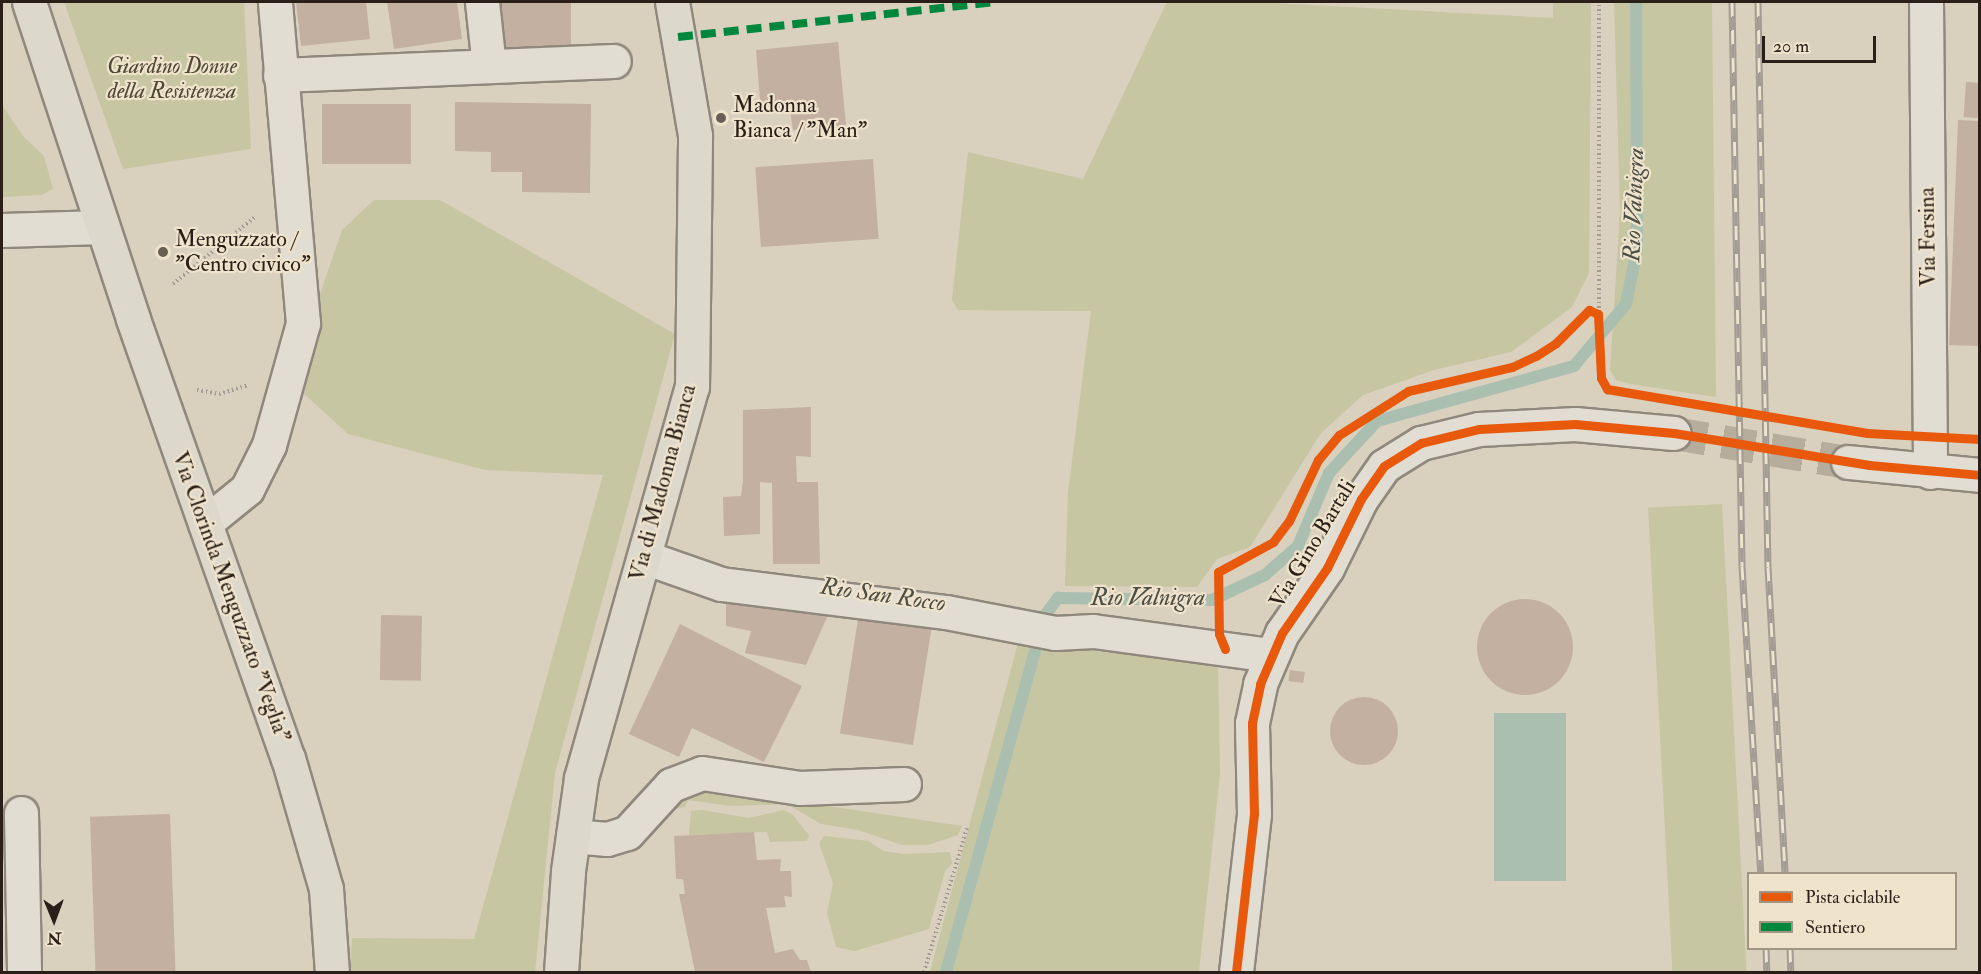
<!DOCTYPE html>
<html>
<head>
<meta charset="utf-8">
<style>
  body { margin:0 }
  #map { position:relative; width:1981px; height:974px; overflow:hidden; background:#dad0be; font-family:"IM FELL Double Pica",serif }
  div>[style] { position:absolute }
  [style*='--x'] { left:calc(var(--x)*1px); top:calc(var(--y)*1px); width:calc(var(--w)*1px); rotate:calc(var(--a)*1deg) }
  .green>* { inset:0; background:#c6c6a2; transform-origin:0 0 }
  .water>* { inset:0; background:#abbfb1; transform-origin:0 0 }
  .stream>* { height:12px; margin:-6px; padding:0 6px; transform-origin:6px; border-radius:6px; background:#abbfb1 }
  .building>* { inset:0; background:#c3b0a1; transform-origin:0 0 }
  .round { border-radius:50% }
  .minor-tunnel>* { height:33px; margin-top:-16.5px; transform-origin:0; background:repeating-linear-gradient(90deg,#b7ad9d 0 33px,transparent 0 49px) }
  .path>* { height:4px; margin-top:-2px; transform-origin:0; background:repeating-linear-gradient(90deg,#a29c94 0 1.5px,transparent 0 4.5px) }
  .roads { filter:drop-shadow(2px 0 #8f887d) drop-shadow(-2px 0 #8f887d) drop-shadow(0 2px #8f887d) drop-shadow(0 -2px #8f887d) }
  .minor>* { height:33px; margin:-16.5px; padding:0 16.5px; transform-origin:16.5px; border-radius:16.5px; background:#e2ddd3 }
  .major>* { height:33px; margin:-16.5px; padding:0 16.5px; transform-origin:16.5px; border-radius:16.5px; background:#ddd8cc }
  .rail>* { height:7px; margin-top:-3.5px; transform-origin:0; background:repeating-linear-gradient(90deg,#efe3cc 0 14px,#a29c94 0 28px); box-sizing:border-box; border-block:2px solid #a29c94 }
  .quiet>* { height:8px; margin-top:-4px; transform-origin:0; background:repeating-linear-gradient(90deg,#00873e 0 15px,transparent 0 23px) }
  .cycleway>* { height:9px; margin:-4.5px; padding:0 4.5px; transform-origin:4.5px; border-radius:4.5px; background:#e8590c }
  .dots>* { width:16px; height:16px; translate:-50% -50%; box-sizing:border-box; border:3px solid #efe3cc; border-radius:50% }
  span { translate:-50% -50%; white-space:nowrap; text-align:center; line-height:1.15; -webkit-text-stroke:4.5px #efe3cc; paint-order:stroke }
  .park-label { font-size:22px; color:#4e4736; font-style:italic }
  .poi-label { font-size:22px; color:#2b2019 }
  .left { translate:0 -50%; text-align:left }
  .street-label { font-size:22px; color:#2b2019 }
  .water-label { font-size:24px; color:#4b4e45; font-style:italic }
  .frame { position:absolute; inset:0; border:3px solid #2b2019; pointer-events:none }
  .legend { position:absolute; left:1747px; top:872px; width:210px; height:78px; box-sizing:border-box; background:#efe3cc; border:2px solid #a19584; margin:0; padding:8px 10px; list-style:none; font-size:18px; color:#2b2019 }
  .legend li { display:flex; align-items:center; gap:12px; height:30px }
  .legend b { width:30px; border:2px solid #a19584 }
  .north { position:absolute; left:24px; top:890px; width:60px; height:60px; -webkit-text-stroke:4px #efe3cc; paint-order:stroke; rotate:179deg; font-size:16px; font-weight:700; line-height:24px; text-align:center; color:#2b2019 }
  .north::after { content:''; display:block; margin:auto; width:21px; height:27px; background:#2b2019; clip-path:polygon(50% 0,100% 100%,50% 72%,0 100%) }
  .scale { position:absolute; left:1762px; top:36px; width:114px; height:27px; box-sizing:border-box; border:3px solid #2b2019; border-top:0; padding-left:8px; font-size:18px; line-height:21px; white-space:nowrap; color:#2b2019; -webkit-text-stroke:4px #efe3cc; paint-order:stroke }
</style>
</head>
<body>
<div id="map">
  <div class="green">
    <div style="clip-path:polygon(64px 2px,244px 2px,251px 149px,123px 169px)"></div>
    <div style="clip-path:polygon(1167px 2px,1257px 2px,1553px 18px,1553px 2px,1591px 2px,1589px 273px,1572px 307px,1511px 352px,1434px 370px,1363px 395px,1321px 433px,1250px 547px,1217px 559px,1197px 587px,1065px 586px,1068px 492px,1091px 311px,958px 310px,952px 300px,968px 152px,1083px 179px)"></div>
    <div style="clip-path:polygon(1614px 2px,1712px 2px,1716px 397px,1630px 384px,1616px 380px,1610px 370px,1620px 211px)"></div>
    <div style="clip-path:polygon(2px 105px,23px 136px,44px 156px,53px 189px,42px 195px,2px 197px)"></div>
    <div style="clip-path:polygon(374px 200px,440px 200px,675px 334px,555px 773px,535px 972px,350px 972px,352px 938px,474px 939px,603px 475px,485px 470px,348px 434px,302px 392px,305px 338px,342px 230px)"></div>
    <div style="left:1722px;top:504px;width:469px;height:74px;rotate:87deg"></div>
    <div style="clip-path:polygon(1018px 643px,1218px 664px,1220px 774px,1199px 972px,930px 972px)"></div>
    <div style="clip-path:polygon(692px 786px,962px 826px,958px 835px,928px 845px,902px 845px,858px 830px,821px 824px,787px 804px,731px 806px,688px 800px,685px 807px,672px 809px)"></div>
    <div style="clip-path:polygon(702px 810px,749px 818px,783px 810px,792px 814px,809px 835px,807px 841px,770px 842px,767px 832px,689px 835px,691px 811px)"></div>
    <div style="clip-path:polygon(824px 836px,869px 841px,883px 851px,904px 854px,950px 852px,952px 864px,945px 871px,929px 929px,855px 951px,836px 947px,827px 913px,833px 883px,819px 843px)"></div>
  </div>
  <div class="water">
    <div style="left:1494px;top:713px;width:72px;height:168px"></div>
  </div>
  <div class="stream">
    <div style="--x:1032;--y:616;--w:12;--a:5"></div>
    <div style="--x:1044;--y:617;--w:24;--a:-54"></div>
    <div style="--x:1058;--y:598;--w:154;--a:0.7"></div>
    <div style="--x:1212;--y:600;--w:59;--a:-25.3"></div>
    <div style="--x:1265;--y:575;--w:44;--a:-41.3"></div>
    <div style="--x:1298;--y:546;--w:79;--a:-67"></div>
    <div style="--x:1329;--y:473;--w:71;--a:-47.3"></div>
    <div style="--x:1377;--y:421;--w:205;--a:-15.6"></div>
    <div style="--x:1574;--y:366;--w:81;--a:-50"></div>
    <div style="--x:1626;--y:304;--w:56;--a:-78.7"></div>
    <div style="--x:1637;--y:249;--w:247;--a:-90.2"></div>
    <div style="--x:946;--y:972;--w:340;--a:-74.5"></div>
  </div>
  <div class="building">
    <div style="clip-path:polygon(296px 2px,366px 2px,370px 39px,301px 46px)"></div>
    <div style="clip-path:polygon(387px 2px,457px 2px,462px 39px,394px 49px)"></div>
    <div style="left:500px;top:2px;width:71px;height:52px"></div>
    <div style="clip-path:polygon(838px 42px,846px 125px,793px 130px,790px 109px,761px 112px,756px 50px)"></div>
    <div style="left:1966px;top:82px;width:14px;height:35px;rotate:4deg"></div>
    <div style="clip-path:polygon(455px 102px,591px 104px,590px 193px,522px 192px,522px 172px,491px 172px,491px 152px,455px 151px)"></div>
    <div style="left:322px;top:104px;width:89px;height:60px"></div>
    <div style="clip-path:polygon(1958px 120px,1980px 121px,1980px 346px,1949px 345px)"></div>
    <div style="left:873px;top:159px;width:80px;height:118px;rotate:86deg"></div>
    <div style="clip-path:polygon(811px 407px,811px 457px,796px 456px,797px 482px,818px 482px,820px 564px,773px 564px,772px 483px,760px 482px,760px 534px,724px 536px,723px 497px,741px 496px,743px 481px,743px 410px)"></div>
    <div style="clip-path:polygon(726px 595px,831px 608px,806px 665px,745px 653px,751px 631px,726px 626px)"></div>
    <div class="round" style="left:1477px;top:599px;width:96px;height:96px"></div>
    <div style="left:859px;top:613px;width:74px;height:122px;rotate:9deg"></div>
    <div style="left:381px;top:615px;width:41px;height:65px;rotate:1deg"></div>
    <div style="clip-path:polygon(680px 624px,802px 686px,764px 762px,692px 728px,679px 757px,629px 734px)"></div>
    <div style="left:1290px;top:670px;width:15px;height:11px;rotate:8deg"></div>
    <div class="round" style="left:1330px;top:697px;width:68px;height:68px"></div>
    <div style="left:170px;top:814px;width:158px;height:80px;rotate:88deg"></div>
    <div style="clip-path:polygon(754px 832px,757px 860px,781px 859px,780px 871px,791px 871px,792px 897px,784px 896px,786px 907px,766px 908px,775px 953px,793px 949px,800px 960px,807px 960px,811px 972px,695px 972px,679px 894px,685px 894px,683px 879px,676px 879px,674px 836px)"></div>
  </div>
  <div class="minor-tunnel">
    <div style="--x:1674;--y:433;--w:176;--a:9.5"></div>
  </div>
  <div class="path">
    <div style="--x:173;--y:284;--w:107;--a:-39.3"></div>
    <div style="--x:1599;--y:321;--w:319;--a:-90"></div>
    <div style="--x:197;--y:390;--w:22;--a:10"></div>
    <div style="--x:219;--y:394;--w:30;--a:-17"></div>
    <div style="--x:924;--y:972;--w:150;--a:-73.4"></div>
  </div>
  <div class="roads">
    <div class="minor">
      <div style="--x:482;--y:2;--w:64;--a:83.8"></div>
      <div style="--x:1926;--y:2;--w:470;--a:89.5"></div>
      <div style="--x:280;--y:75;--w:334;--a:-2.4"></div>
      <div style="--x:2;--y:230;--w:100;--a:-1.7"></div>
      <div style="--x:1848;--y:462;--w:133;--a:5.6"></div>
      <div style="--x:205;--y:523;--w:54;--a:-39"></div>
      <div style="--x:247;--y:489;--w:49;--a:-63.4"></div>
      <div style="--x:269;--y:445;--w:127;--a:-74.4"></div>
      <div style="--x:303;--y:323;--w:322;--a:-95"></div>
      <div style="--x:644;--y:557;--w:82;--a:19.3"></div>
      <div style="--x:721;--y:584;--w:227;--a:7.1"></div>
      <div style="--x:946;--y:612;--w:111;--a:10.9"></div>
      <div style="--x:1055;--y:633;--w:38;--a:-3"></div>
      <div style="--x:1093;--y:631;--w:179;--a:7.7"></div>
      <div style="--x:21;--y:813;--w:159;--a:88.9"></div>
      <div style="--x:573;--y:836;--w:34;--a:5"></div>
      <div style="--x:607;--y:839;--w:21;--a:-17"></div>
      <div style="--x:627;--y:833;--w:65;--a:-47.5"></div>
      <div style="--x:671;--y:785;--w:33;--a:-21"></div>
      <div style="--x:702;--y:773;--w:99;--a:8.7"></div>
      <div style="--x:800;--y:788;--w:104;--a:-2.2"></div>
      <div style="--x:1236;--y:972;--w:160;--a:-83.5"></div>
      <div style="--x:1254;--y:813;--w:90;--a:-91.3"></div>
      <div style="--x:1252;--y:723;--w:40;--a:-78"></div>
      <div style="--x:1260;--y:684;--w:56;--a:-66.7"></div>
      <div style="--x:1282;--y:633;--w:79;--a:-55.3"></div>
      <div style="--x:1327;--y:568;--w:77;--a:-63.8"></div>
      <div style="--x:1361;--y:499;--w:40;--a:-55.1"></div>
      <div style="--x:1384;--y:466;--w:44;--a:-31.9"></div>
      <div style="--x:1421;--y:443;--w:60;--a:-13.6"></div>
      <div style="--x:1479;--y:429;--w:96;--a:-3"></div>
      <div style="--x:1575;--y:424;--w:99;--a:5.2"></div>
    </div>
    <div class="major">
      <div style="--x:29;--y:2;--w:334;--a:71.8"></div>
      <div style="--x:133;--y:319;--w:466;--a:70.6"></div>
      <div style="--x:288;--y:758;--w:136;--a:73.8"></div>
      <div style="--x:326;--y:889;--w:83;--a:85.9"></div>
      <div style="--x:561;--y:972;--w:101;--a:-86"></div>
      <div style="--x:568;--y:871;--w:94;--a:-82"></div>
      <div style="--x:581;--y:778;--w:406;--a:-74.2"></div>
      <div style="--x:692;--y:387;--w:252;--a:-89.3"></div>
      <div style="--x:695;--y:135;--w:135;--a:-99.8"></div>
    </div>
  </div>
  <div class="rail">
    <div style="--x:1732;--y:2;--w:564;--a:88.98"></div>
    <div style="--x:1742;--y:566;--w:309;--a:86.5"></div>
    <div style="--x:1758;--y:2;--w:565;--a:88.99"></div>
    <div style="--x:1768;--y:567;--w:307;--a:86.8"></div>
    <div style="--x:1766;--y:948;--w:24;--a:88"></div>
    <div style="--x:1790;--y:948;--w:24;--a:88"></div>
  </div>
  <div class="quiet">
    <div style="--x:678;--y:37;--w:319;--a:-6.3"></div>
  </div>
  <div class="cycleway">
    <div style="--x:1225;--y:649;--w:16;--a:-112"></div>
    <div style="--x:1219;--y:634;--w:62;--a:-90.9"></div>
    <div style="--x:1218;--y:572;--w:63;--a:-28.6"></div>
    <div style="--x:1273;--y:542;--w:26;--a:-53"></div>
    <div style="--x:1289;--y:521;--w:68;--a:-64.6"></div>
    <div style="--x:1318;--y:460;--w:33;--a:-50"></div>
    <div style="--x:1339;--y:435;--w:82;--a:-32.5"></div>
    <div style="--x:1408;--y:391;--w:107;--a:-13"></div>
    <div style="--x:1512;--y:367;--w:26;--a:-25"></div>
    <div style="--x:1536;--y:356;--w:24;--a:-33"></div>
    <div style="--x:1556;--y:343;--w:47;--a:-45"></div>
    <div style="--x:1589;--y:310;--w:10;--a:24"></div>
    <div style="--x:1598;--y:314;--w:64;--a:87.3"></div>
    <div style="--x:1601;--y:378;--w:13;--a:61"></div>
    <div style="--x:1607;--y:389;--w:264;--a:9.6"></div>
    <div style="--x:1867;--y:433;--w:113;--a:3"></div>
    <div style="--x:1236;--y:972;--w:160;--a:-83.5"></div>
    <div style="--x:1254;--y:813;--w:90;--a:-91.3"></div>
    <div style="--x:1252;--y:723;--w:40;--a:-78"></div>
    <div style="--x:1260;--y:684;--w:56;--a:-66.7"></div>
    <div style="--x:1282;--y:633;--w:79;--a:-55.3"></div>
    <div style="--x:1327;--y:568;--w:77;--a:-63.8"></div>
    <div style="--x:1361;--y:499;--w:40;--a:-55.1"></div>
    <div style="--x:1384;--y:466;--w:44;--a:-31.9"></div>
    <div style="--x:1421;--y:443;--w:60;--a:-13.6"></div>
    <div style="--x:1479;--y:429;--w:96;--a:-3"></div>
    <div style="--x:1575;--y:424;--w:99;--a:5.2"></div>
    <div style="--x:1674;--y:433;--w:198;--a:9.3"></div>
    <div style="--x:1869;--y:465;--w:111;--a:5.1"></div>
  </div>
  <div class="dots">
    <div style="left:721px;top:118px;background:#685e53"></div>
    <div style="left:163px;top:252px;background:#685e53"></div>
  </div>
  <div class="park-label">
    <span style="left:172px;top:79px">Giardino Donne<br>della Resistenza</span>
  </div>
  <div class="poi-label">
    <span class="left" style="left:733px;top:118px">Madonna<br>Bianca / "Man"</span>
    <span class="left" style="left:175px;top:252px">Menguzzato /<br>"Centro civico"</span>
  </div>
  <div class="street-label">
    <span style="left:1928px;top:237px;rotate:-91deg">Via Fersina</span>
    <span style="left:663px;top:483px;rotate:-75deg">Via di Madonna Bianca</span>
    <span style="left:1313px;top:544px;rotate:-59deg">Via Gino Bartali</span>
    <span style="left:231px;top:597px;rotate:70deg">Via Clorinda Menguzzato "Veglia"</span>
  </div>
  <div class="water-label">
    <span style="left:1634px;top:205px;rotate:-88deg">Rio Valnigra</span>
    <span style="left:883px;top:595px;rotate:8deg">Rio San Rocco</span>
    <span style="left:1148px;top:598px">Rio Valnigra</span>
  </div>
  <div class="frame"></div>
  <ul class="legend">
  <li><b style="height:8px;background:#e8590c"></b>Pista ciclabile</li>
  <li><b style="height:8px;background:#00873e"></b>Sentiero</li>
  </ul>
  <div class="north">N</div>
  <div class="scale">20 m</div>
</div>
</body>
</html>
